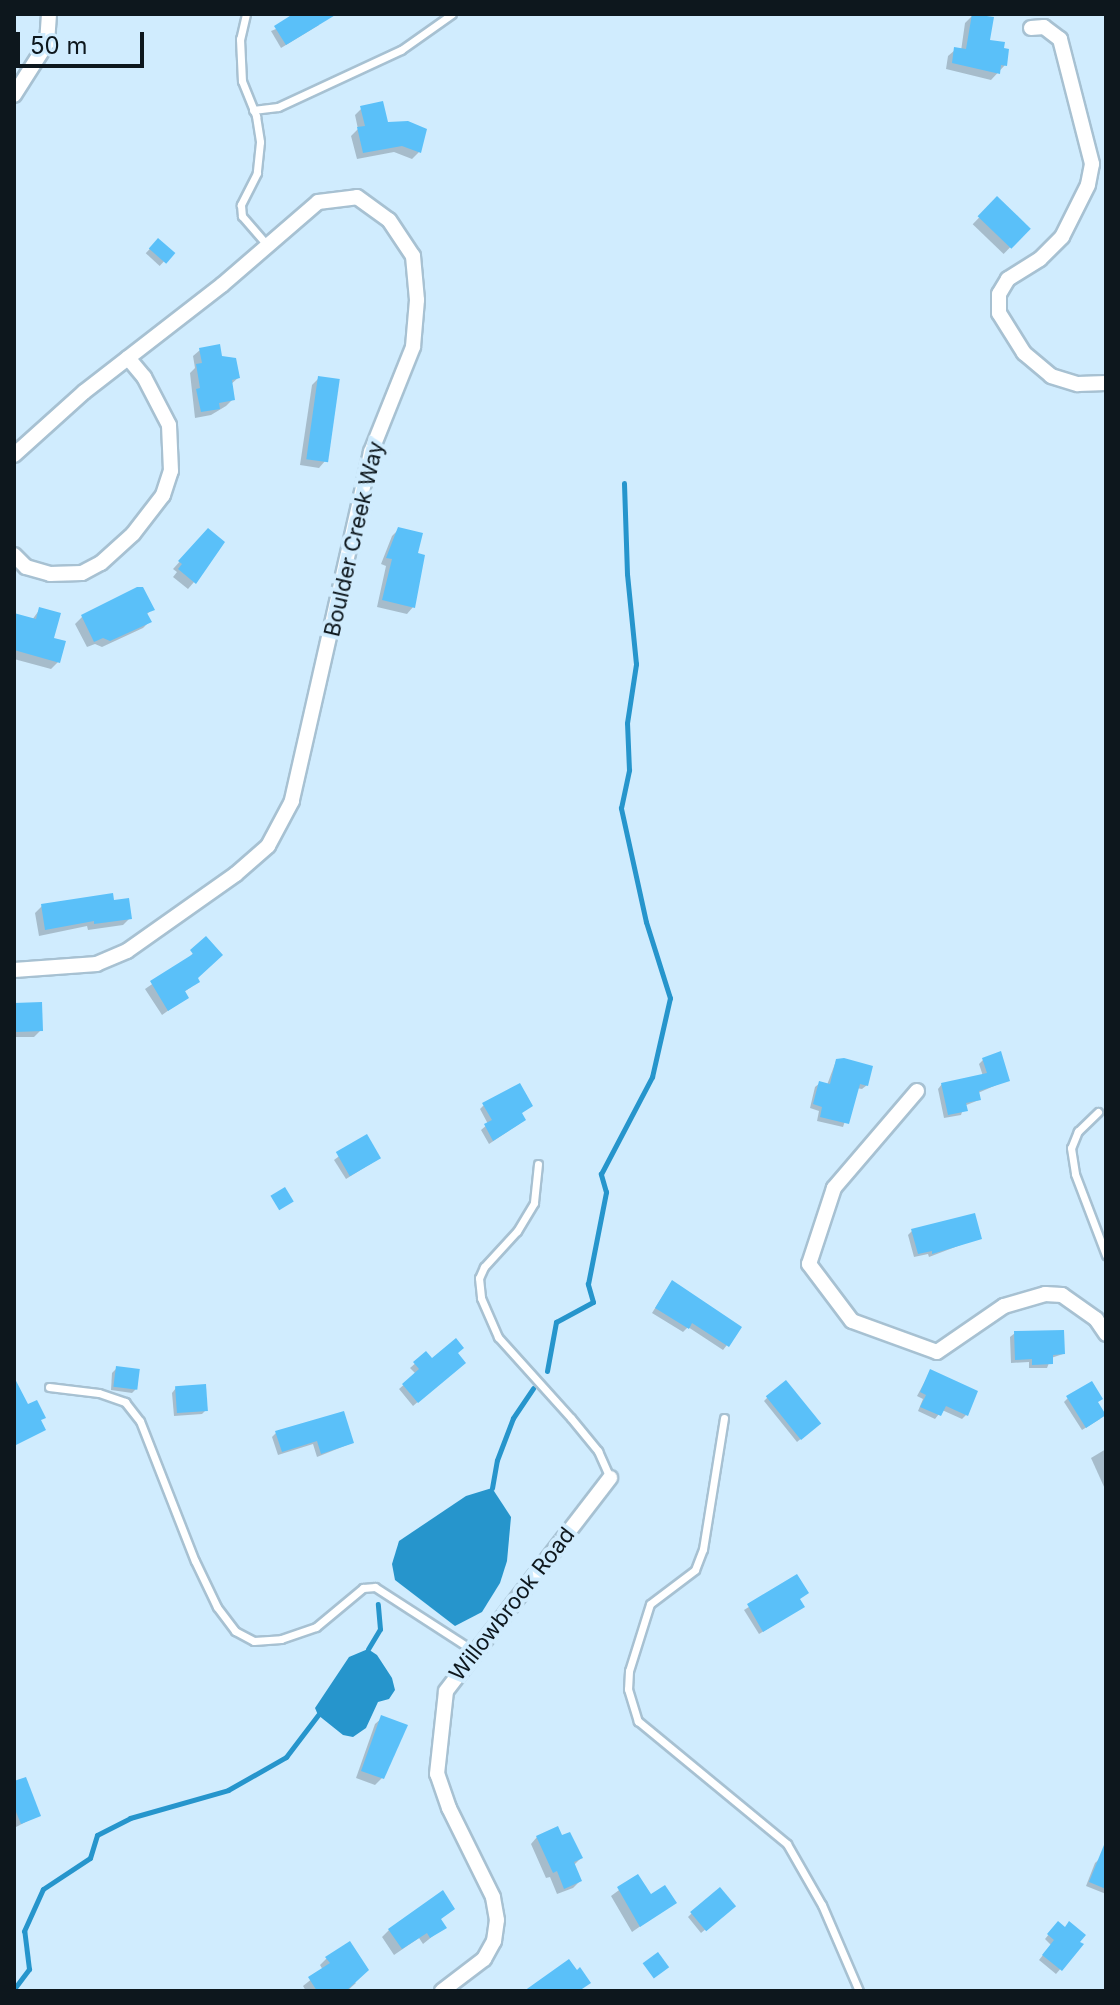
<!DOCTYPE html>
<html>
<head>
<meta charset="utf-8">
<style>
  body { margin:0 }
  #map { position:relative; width:1120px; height:2005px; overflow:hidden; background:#d0ecfe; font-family:Inter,sans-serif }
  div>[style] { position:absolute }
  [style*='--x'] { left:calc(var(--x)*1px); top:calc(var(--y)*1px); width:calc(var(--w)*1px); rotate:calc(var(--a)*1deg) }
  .water>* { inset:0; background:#2695cc }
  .shadow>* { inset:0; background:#0003; transform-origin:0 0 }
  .stream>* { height:5px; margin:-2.5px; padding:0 2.5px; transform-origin:2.5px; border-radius:2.5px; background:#2695cc }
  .building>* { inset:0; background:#5ac0f9; transform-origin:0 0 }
  .roads { filter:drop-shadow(2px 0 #a7c1d2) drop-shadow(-2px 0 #a7c1d2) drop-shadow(0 2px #a7c1d2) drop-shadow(0 -2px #a7c1d2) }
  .lane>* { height:7px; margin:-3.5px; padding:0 3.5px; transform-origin:3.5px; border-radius:3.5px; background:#fff }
  .street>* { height:14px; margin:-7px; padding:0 7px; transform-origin:7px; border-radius:7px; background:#fff }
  span { translate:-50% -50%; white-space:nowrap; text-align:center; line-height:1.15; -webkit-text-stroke:8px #d0ecfe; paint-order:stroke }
  .street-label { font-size:22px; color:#0d171d }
  .frame { position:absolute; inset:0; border:16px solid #0d171d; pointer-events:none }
  .scale { position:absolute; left:16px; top:32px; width:128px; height:36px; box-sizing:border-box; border:4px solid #0d171d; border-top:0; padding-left:10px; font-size:24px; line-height:28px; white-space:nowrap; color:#0d171d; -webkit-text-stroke:6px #d0ecfe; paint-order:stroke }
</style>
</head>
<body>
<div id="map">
  <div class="water">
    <div style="clip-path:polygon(492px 1488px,511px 1517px,507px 1561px,500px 1583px,482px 1612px,455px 1626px,395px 1580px,392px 1564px,399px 1541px,466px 1496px)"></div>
    <div style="clip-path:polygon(368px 1649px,377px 1655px,392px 1678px,395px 1690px,389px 1699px,378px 1702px,366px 1728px,353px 1737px,343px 1735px,318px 1715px,315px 1708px,349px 1657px)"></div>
  </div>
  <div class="shadow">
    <div style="clip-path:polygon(313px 14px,319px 14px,319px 25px,281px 48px,271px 31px)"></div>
    <div style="clip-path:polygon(972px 16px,1005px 65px,991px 80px,946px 69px,948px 56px,955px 50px,961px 51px,965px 23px)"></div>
    <div style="clip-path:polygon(362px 108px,419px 152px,412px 159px,394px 152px,357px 159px,351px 136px,358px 129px,355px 115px)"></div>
    <div style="left:997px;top:199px;width:43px;height:35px;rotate:44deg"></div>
    <div style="left:158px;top:240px;width:19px;height:18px;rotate:43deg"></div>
    <div style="clip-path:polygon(200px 350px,220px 357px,238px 378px,230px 385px,233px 399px,226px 406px,211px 415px,195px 418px,190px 373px,195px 368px,193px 356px)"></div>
    <div style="clip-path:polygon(319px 378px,325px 461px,319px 468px,300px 465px,312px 385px)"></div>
    <div style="clip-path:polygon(399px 529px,416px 555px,413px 607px,407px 614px,377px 607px,386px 566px,381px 564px,392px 536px)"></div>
    <div style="clip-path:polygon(202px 537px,194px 582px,188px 589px,173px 577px,177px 572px,173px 569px)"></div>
    <div style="clip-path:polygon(40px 609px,58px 662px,51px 669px,14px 659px,14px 615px,32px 620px)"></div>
    <div style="clip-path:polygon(152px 609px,146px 615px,149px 622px,143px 628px,102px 647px,95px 644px,87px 647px,75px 624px,82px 617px)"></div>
    <div style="clip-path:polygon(112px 903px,130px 918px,123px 925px,88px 930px,87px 926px,39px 936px,35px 913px,42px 906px)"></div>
    <div style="clip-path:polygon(206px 938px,195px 978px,191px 987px,184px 992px,187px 997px,162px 1015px,145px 989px,187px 960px)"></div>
    <div style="clip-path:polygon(14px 1005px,41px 1030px,34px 1037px,14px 1037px)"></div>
    <div style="clip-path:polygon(983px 1060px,1008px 1080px,978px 1093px,979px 1100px,964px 1106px,961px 1115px,944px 1118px,938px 1089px,942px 1084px,983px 1076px,979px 1064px)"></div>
    <div style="clip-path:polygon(836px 1061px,867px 1085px,862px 1089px,856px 1088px,843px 1127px,817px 1121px,819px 1111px,810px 1108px,815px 1087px,820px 1083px,827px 1085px)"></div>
    <div style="clip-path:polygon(484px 1105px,531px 1106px,520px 1114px,519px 1124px,489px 1144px,481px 1130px,488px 1124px,480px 1109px)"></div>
    <div style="clip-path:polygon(366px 1136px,375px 1161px,346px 1179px,334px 1160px)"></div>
    <div style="clip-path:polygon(912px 1231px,979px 1238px,929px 1257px,928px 1254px,914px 1257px,908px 1235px)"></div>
    <div style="clip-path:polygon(669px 1286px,727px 1345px,723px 1350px,688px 1327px,683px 1332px,652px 1313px)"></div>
    <div style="clip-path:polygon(1015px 1333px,1063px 1354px,1051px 1358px,1047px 1368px,1029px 1368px,1029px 1362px,1011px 1363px,1010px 1337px)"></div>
    <div style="clip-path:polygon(455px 1353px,463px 1363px,413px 1406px,399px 1389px,416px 1374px,410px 1368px,426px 1354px,432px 1361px)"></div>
    <div style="clip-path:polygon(117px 1368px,137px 1388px,132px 1393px,111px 1390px,112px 1373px)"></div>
    <div style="clip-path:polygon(930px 1372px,966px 1415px,962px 1419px,942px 1410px,935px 1419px,918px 1411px,923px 1399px,917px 1396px)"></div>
    <div style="clip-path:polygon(176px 1388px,206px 1410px,202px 1414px,174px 1416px,172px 1393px)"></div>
    <div style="clip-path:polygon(768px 1397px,814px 1428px,797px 1442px,764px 1401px)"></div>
    <div style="clip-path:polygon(1068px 1398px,1096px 1403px,1100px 1419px,1082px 1430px,1064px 1402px)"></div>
    <div style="clip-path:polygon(276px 1433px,352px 1443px,317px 1457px,313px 1444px,278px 1455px,272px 1437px)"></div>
    <div style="clip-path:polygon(1106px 1449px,1106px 1489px,1105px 1489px,1091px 1458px)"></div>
    <div style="clip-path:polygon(797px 1577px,798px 1610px,759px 1634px,744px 1610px)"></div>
    <div style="clip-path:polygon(382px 1718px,382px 1778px,375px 1785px,356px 1778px,375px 1724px)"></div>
    <div style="clip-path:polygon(14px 1784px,39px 1815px,16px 1827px,14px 1820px)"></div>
    <div style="clip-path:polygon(537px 1837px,561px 1838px,581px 1858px,573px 1866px,580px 1881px,573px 1888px,557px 1894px,550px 1877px,546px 1878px,531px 1844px)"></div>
    <div style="clip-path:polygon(1106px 1853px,1106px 1894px,1086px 1886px,1095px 1863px)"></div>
    <div style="clip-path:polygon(638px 1876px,650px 1896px,674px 1903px,632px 1932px,611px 1896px)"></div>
    <div style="clip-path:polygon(453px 1909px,439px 1920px,444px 1927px,423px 1944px,419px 1938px,394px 1955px,382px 1937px,389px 1930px)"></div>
    <div style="clip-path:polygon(729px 1910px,701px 1933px,688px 1917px,692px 1913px)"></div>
    <div style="clip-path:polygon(1054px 1928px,1081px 1945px,1056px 1974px,1039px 1960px,1051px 1945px,1045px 1939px)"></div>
    <div style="clip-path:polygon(327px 1958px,356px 1983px,347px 1991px,306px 1991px,303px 1986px,323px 1970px,320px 1965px)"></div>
  </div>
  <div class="stream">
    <div style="--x:547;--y:1371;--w:50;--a:-79.6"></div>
    <div style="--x:556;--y:1322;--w:42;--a:-28.4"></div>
    <div style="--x:593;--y:1302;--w:19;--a:-106"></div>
    <div style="--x:588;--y:1284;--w:94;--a:-78.9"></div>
    <div style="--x:606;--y:1192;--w:19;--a:-106"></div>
    <div style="--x:601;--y:1174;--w:110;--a:-62.3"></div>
    <div style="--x:652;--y:1077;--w:81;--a:-77.2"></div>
    <div style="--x:670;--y:998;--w:80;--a:-107.5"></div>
    <div style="--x:646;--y:922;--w:117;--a:-102.4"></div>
    <div style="--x:621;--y:808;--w:39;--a:-78"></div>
    <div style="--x:629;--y:770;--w:47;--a:-92.4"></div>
    <div style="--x:627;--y:723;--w:60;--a:-81.3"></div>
    <div style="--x:636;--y:664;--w:90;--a:-95.7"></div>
    <div style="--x:627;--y:574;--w:91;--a:-91.9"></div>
    <div style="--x:492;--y:1488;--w:28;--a:-80"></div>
    <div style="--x:497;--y:1460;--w:45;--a:-69.1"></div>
    <div style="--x:513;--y:1418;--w:36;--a:-56"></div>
    <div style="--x:368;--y:1649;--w:23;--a:-59"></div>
    <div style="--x:380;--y:1629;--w:25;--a:-95"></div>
    <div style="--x:14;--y:1989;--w:25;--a:-53"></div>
    <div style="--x:29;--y:1969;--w:38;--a:-97"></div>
    <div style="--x:24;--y:1931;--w:46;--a:-65.7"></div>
    <div style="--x:43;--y:1889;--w:56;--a:-33.4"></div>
    <div style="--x:90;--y:1858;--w:24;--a:-73"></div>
    <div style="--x:97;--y:1835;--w:37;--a:-27"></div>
    <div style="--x:130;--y:1818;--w:102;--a:-15.9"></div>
    <div style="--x:228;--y:1790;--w:67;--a:-29.6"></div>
    <div style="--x:286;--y:1757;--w:53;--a:-52.7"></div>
  </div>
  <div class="building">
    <div style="clip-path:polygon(293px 14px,337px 14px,286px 45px,274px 26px)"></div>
    <div style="clip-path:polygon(972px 14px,994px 17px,990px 40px,1005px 42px,1004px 48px,1009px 49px,1007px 66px,1001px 65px,1000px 74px,952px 63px,954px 47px,966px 49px)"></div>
    <div style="clip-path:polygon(383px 101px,388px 122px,408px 121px,427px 129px,421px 153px,402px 146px,363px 153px,357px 127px,365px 126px,360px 106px)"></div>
    <div style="left:997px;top:196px;width:47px;height:28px;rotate:44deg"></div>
    <div style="left:158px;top:238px;width:23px;height:14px;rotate:41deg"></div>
    <div style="clip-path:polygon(220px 344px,222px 356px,236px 358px,240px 378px,232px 380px,235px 400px,219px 403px,220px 409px,201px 412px,196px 389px,200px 388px,196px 364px,202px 363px,199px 348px)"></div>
    <div style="left:318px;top:376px;width:22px;height:84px;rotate:8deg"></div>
    <div style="clip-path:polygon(398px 527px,423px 533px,418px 553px,425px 555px,415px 608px,382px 600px,392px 559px,386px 558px)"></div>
    <div style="clip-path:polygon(208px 528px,225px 542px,196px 584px,178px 569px,182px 564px,178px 561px)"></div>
    <div style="clip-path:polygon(137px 587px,143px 587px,155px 610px,147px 613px,152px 622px,110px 641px,103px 638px,94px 642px,81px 615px)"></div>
    <div style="clip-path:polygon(39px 607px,61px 613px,54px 638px,66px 641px,60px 663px,14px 650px,14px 613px,36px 619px)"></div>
    <div style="clip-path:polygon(113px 893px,114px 900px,129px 898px,132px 919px,94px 924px,94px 921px,45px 930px,41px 904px)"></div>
    <div style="clip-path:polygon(206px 936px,223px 955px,198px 978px,200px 982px,185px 991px,189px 998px,168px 1011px,150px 981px,193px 954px,190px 950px)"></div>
    <div style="left:42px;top:1002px;width:29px;height:28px;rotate:88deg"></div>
    <div style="clip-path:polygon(1001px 1051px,1010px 1081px,979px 1091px,981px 1100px,966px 1103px,968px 1111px,948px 1115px,941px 1083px,987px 1073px,982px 1058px)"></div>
    <div style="clip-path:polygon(844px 1058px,873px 1066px,868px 1086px,860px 1084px,849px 1124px,820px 1117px,822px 1107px,813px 1104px,819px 1081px,830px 1084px,836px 1059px)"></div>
    <div style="clip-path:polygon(520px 1083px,533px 1106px,522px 1113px,526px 1120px,493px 1141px,484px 1124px,492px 1120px,482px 1103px)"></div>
    <div style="left:367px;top:1134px;width:28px;height:36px;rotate:60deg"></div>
    <div style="left:285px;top:1187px;width:17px;height:17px;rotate:59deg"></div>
    <div style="clip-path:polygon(975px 1213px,982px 1239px,932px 1254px,932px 1251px,918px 1254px,911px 1229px)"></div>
    <div style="clip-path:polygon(672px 1280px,742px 1327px,729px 1347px,692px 1323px,689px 1329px,655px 1308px)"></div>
    <div style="clip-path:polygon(1064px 1330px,1065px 1354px,1053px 1355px,1053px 1364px,1032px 1365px,1032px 1359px,1015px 1360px,1014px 1331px)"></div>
    <div style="clip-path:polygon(456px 1338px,464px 1348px,458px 1353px,466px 1363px,418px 1403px,402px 1384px,419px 1369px,413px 1362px,426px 1351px,432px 1358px)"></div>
    <div style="left:116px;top:1366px;width:24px;height:21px;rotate:7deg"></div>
    <div style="clip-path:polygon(930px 1369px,978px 1391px,968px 1416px,946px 1406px,941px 1416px,920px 1407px,926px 1395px,920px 1392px)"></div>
    <div style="clip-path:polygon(14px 1377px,28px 1404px,37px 1400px,46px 1418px,41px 1420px,46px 1430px,14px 1446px)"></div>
    <div style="left:786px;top:1380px;width:56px;height:26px;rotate:51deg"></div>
    <div style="clip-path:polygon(1092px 1381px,1103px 1399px,1098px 1402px,1106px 1415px,1086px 1428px,1066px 1396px)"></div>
    <div style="left:206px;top:1384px;width:27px;height:31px;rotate:86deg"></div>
    <div style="clip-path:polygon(344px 1411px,354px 1443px,321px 1454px,317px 1441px,282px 1452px,275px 1431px)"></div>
    <div style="clip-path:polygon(797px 1574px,809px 1593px,800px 1599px,805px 1607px,763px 1632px,747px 1604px)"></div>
    <div style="clip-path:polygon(381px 1715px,408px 1725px,384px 1779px,361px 1771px)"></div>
    <div style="clip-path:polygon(26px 1777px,41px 1816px,21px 1824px,14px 1807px,14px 1781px)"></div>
    <div style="clip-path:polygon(558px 1826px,562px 1835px,570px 1832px,583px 1858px,574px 1862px,582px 1881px,564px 1889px,557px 1871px,553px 1873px,536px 1836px)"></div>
    <div style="clip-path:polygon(1106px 1840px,1106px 1889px,1089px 1882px)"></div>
    <div style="clip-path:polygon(638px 1874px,651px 1894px,665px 1885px,677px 1903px,640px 1927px,617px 1887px)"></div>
    <div style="left:720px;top:1887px;width:25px;height:39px;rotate:50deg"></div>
    <div style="clip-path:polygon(443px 1890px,455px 1909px,441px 1919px,447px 1928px,430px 1938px,427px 1933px,402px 1949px,388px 1929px)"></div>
    <div style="clip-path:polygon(1058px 1921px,1065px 1927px,1069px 1921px,1086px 1935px,1080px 1942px,1084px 1944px,1062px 1971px,1042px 1955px,1054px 1940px,1047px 1934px)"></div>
    <div style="clip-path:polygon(350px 1941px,369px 1970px,346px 1991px,317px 1991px,308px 1977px,330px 1963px,325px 1957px)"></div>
    <div style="left:658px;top:1952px;width:19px;height:19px;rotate:54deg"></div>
    <div style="clip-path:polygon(569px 1959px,577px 1970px,580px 1967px,591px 1983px,579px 1991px,524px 1991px)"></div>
  </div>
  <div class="roads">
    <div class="lane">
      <div style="--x:246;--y:14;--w:26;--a:103"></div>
      <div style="--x:240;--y:39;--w:42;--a:87.3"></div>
      <div style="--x:242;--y:81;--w:38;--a:68"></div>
      <div style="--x:256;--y:116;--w:26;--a:81"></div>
      <div style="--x:260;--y:142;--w:31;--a:96"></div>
      <div style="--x:257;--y:173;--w:36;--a:117"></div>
      <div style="--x:241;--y:205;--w:11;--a:85"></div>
      <div style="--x:242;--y:216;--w:38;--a:49"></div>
      <div style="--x:253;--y:110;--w:25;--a:-7"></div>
      <div style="--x:278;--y:107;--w:136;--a:-24.9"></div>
      <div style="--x:401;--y:50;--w:62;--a:-35.2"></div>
      <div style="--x:1098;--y:1112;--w:28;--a:136"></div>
      <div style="--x:1078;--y:1131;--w:18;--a:112"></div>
      <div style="--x:1071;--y:1148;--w:26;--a:81"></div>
      <div style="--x:1075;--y:1174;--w:87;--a:69.1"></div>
      <div style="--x:538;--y:1164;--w:39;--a:96"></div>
      <div style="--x:534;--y:1203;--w:33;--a:121"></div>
      <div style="--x:517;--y:1231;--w:49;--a:132.5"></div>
      <div style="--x:484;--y:1267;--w:12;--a:114"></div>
      <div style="--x:479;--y:1278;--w:20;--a:84"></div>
      <div style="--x:481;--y:1298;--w:43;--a:66.4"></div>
      <div style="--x:498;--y:1337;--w:109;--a:48"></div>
      <div style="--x:571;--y:1418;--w:43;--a:50.7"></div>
      <div style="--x:598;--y:1451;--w:30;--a:66"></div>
      <div style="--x:49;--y:1387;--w:50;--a:6.8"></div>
      <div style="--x:99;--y:1393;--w:28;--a:19"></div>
      <div style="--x:125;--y:1402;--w:24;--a:52"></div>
      <div style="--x:140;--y:1421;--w:150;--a:68.6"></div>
      <div style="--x:195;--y:1561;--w:51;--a:64.4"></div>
      <div style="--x:217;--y:1607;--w:30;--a:53"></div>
      <div style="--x:235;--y:1631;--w:21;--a:28"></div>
      <div style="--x:254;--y:1641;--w:27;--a:-4"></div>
      <div style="--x:281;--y:1639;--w:37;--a:-19"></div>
      <div style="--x:316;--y:1627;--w:61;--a:-39.7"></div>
      <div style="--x:363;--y:1588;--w:12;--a:-5"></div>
      <div style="--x:375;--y:1587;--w:118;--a:32.9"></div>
      <div style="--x:724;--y:1418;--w:133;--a:99.1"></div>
      <div style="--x:703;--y:1549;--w:22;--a:111"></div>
      <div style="--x:695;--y:1570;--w:56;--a:142.9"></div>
      <div style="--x:650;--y:1604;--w:70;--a:107.4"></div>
      <div style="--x:629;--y:1671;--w:18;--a:93"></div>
      <div style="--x:628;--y:1689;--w:34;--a:73"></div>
      <div style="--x:638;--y:1721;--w:193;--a:39.5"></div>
      <div style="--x:787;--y:1844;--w:70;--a:60.2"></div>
      <div style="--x:822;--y:1905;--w:94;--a:66.7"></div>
    </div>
    <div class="street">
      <div style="--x:1031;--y:28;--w:13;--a:-4"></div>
      <div style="--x:1044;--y:27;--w:20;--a:37"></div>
      <div style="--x:1060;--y:39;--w:129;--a:75.6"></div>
      <div style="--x:1092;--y:164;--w:21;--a:101"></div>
      <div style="--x:1088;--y:185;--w:58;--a:116.6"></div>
      <div style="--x:1062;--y:237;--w:31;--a:135"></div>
      <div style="--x:1040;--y:259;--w:38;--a:148"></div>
      <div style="--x:1008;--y:279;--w:17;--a:121"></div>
      <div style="--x:999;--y:294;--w:19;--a:90"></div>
      <div style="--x:999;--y:313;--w:47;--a:58"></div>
      <div style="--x:1024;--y:353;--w:35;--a:40"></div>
      <div style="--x:1051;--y:376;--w:28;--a:17"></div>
      <div style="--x:1078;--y:384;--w:28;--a:-2"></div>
      <div style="--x:14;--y:95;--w:62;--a:-57.6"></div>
      <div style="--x:47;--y:43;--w:29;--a:-86"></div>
      <div style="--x:14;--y:455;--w:94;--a:-42"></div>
      <div style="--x:84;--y:392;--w:175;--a:-37.8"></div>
      <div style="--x:222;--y:285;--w:127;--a:-40.8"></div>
      <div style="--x:318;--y:202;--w:39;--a:-7"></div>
      <div style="--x:357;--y:197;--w:39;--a:36"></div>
      <div style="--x:389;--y:220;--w:43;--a:56.3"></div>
      <div style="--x:413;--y:256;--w:44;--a:84.8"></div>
      <div style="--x:417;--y:300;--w:47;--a:94.9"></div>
      <div style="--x:413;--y:347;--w:113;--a:111.8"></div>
      <div style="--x:371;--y:452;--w:358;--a:102.8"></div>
      <div style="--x:292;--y:801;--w:51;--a:118.1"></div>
      <div style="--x:268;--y:846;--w:43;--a:138.8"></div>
      <div style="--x:236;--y:874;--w:133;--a:144.8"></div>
      <div style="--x:127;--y:951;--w:33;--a:157"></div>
      <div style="--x:97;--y:964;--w:83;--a:175.9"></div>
      <div style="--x:14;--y:555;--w:17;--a:45"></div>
      <div style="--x:26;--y:567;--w:25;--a:16"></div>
      <div style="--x:50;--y:574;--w:32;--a:-2"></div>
      <div style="--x:82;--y:573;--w:21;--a:-28"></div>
      <div style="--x:101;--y:563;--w:43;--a:-42.2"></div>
      <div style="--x:133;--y:534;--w:49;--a:-52.4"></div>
      <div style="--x:163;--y:495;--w:25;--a:-72"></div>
      <div style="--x:171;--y:471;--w:46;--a:-92.5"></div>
      <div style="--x:169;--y:425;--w:54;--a:-117.5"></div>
      <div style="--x:144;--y:377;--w:25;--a:-130"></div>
      <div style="--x:917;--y:1091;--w:128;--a:130.6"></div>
      <div style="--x:834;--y:1188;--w:80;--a:108.2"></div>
      <div style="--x:809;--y:1264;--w:71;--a:53"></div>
      <div style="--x:852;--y:1321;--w:90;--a:20"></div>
      <div style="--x:937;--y:1352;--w:81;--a:-34.5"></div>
      <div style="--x:1004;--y:1306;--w:43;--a:-16.3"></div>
      <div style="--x:1045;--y:1294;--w:17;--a:3"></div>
      <div style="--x:1062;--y:1295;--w:42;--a:35.2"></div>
      <div style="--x:1096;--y:1319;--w:18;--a:56"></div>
      <div style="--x:442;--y:1991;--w:53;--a:-37.3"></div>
      <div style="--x:484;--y:1959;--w:21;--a:-61"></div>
      <div style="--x:494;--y:1941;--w:21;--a:-82"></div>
      <div style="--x:497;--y:1920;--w:23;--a:-100"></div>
      <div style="--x:493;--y:1897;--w:99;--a:-116.3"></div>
      <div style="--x:449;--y:1808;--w:36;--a:-109"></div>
      <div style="--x:437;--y:1774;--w:83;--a:-83.8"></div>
      <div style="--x:446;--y:1691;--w:269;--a:-52.4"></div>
    </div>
  </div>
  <div class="street-label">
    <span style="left:354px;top:539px;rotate:-77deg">Boulder Creek Way</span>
    <span style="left:512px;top:1604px;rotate:-52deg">Willowbrook Road</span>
  </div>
  <div class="frame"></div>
  <div class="scale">50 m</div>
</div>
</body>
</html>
